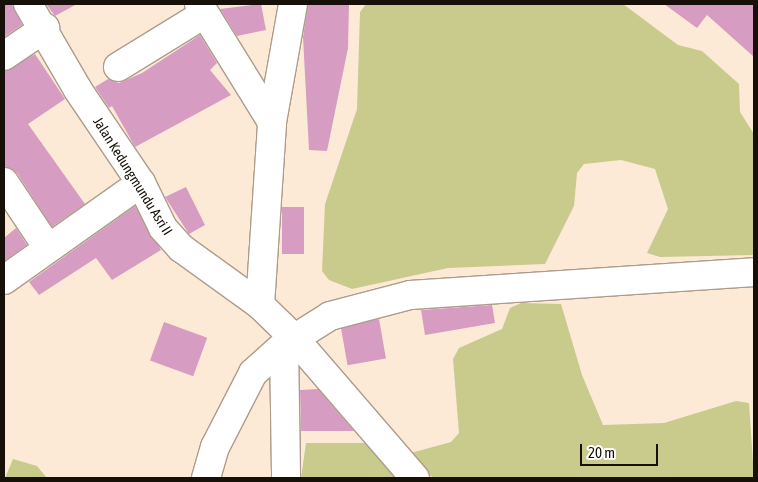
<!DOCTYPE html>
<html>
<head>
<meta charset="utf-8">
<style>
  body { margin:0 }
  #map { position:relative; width:758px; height:482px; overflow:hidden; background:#fcead7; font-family:"Asap Condensed",sans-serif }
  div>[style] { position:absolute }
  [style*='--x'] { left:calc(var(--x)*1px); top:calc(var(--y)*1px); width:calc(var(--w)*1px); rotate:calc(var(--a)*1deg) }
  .green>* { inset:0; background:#c8cb8c }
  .building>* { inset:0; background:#d79cc1; transform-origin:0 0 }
  .roads { filter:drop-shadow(1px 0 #ad9c8b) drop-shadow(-1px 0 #ad9c8b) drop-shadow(0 1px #ad9c8b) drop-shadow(0 -1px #ad9c8b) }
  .minor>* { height:28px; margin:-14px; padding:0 14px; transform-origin:14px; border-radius:14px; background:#fff }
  span { translate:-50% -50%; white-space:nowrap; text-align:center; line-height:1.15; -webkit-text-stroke:4px #fff; paint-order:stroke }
  .street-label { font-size:14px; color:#161009 }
  .frame { position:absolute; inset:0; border:5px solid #161009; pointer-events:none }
  .scale { position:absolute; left:580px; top:444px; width:78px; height:22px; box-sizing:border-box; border:2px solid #161009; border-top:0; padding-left:6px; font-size:15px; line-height:18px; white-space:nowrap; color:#161009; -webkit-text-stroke:4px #fff; paint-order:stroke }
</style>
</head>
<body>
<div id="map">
  <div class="green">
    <div style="clip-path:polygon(366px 4px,623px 4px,678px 45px,702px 51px,739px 84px,740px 112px,754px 134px,754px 255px,660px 257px,647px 253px,668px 209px,655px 169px,621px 160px,584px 164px,577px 173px,574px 206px,545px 264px,448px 268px,352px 289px,329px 280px,322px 271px,325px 204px,357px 109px,360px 12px)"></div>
    <div style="clip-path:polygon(521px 303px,561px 304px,582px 375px,603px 425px,664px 423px,736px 401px,749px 403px,754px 478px,433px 478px,411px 453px,451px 442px,459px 433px,453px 359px,459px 348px,502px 329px,510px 308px)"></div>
    <div style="clip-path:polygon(306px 443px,369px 443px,406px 478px,301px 478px)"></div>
    <div style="clip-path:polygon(13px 459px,37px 466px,47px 478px,5px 478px)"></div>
  </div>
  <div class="building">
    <div style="clip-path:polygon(4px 4px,12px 4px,22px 25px,4px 37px)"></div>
    <div style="clip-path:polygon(46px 4px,77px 4px,55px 16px)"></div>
    <div style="clip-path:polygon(261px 4px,266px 30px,237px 36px,220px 9px)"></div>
    <div style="clip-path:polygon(308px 4px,349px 4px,348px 48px,327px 151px,309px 150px,303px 37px)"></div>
    <div style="clip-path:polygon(664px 4px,754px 4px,754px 57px,707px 15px,697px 28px)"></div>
    <div style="clip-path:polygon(200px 35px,217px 63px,210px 70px,231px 95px,135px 147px,112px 106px,109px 108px,95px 87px,108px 79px,119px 83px,142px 73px)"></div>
    <div style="clip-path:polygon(35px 54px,65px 99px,28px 124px,85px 204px,52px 227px,17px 173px,4px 166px,4px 71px)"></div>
    <div style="clip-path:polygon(186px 187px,205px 225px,189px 234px,165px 197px)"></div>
    <div style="clip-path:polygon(135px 206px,161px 250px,112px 280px,96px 258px,39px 295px,29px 282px)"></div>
    <div style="left:282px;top:207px;width:22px;height:47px"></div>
    <div style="clip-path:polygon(16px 228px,27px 245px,4px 261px,4px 238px)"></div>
    <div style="clip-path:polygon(492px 305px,495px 323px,425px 335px,421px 310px)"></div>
    <div style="left:379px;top:319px;width:40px;height:39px;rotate:80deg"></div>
    <div style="left:164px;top:322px;width:46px;height:41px;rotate:20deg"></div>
    <div style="clip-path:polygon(318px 389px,354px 431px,301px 431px,300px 390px)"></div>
  </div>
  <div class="roads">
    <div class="minor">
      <div style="--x:28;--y:4;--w:99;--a:59.8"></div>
      <div style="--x:78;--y:90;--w:112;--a:55.9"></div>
      <div style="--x:141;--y:183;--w:50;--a:63.9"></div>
      <div style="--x:163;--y:228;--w:27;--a:48"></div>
      <div style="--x:181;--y:248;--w:97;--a:35.8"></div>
      <div style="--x:260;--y:305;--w:47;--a:44.1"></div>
      <div style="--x:294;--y:338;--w:185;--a:49.2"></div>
      <div style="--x:199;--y:4;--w:139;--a:58.3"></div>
      <div style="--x:4;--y:56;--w:50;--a:-34.3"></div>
      <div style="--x:118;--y:67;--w:101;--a:-31.6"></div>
      <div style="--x:4;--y:182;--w:79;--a:56.3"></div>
      <div style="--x:4;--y:280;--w:168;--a:-35.3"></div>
      <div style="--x:260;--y:305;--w:183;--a:-86.2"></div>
      <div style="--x:272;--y:122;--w:120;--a:-79.9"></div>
      <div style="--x:284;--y:345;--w:133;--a:89.1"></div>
      <div style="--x:206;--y:478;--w:32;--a:-74"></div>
      <div style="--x:215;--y:447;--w:83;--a:-62.8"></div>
      <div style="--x:253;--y:373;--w:42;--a:-42.1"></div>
      <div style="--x:284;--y:345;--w:54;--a:-32.2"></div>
      <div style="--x:330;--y:316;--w:83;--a:-14.7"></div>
      <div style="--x:410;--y:295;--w:345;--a:-3.8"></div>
    </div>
  </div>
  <div class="street-label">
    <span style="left:133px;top:176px;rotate:58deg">Jalan Kedungmundu Asri II</span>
  </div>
  <div class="frame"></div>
  <div class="scale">20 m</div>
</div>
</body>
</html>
